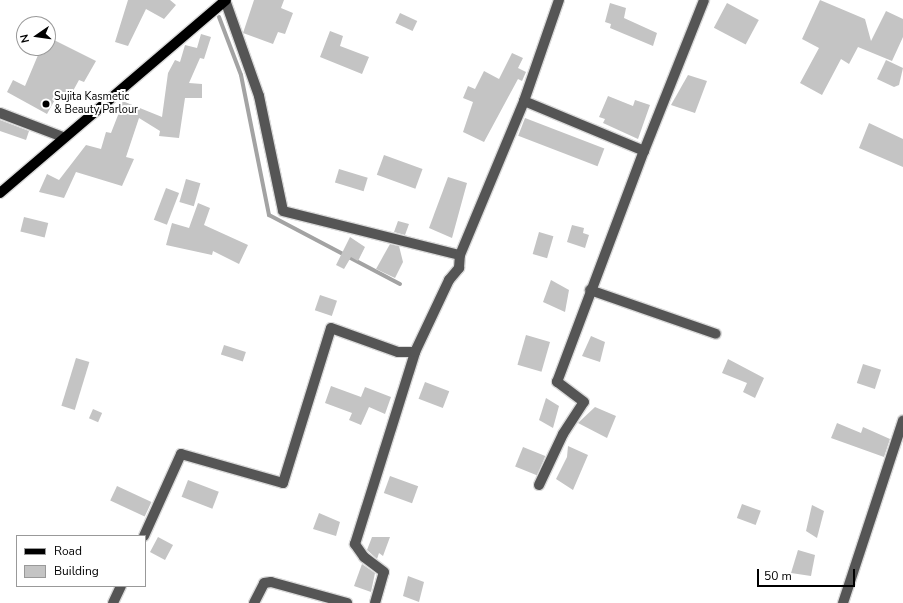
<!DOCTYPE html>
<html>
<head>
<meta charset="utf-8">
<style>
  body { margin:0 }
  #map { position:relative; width:903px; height:603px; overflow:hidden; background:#fff; font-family:"Nunito Sans",sans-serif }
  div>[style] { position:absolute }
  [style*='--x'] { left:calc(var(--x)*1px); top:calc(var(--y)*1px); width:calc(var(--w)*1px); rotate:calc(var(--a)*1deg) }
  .stream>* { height:4px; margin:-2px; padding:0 2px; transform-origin:2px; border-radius:2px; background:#a3a3a3 }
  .building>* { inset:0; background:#c4c4c4; transform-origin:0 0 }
  .roads { filter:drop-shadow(1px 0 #dbdbdb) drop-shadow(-1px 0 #dbdbdb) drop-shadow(0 1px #dbdbdb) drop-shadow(0 -1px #dbdbdb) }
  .minor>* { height:10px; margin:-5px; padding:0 5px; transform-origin:5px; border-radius:5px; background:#555 }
  .major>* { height:10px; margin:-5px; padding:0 5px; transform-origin:5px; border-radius:5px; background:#000 }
  .dots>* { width:11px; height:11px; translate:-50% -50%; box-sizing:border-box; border:2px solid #fff; border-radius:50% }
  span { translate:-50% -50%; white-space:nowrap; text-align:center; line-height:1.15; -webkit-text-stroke:4px #fff; paint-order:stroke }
  .poi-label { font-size:11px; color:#000 }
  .left { translate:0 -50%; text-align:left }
  .legend { position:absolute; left:16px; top:535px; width:130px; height:52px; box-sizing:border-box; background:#fff; border:1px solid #999; margin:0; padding:5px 7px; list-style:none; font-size:12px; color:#000 }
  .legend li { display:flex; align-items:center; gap:8px; height:20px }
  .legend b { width:20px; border:1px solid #999 }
  .north { position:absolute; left:16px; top:16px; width:40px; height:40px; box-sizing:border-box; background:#fff; border:1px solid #999; border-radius:50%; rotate:257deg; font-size:11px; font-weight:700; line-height:16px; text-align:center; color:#000 }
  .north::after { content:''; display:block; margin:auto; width:14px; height:18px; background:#000; clip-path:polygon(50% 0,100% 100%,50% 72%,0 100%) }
  .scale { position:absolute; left:757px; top:569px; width:98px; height:18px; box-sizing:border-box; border:2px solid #000; border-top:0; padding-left:5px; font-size:12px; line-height:14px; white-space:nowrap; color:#000; -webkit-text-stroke:3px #fff; paint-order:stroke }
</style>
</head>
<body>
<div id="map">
  <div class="stream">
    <div style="--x:219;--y:17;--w:62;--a:69.2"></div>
    <div style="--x:241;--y:75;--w:143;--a:78.7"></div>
    <div style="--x:269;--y:215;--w:148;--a:27.8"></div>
  </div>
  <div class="building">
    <div style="clip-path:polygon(128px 0,170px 0,176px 5px,164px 19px,146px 9px,128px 46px,115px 42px)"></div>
    <div style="clip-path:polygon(254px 0,284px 0,281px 8px,293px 13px,285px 34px,278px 32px,273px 44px,243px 33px)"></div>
    <div style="clip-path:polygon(820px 0,865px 19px,871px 41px,886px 11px,903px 19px,903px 37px,892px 61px,858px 47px,849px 64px,841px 59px,822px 95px,800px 83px,819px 48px,802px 39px)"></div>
    <div style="clip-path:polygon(610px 3px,626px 8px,624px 18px,657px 33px,653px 46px,610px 28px,611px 24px,605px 22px)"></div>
    <div style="left:727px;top:3px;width:36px;height:28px;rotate:28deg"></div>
    <div style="left:400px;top:13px;width:19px;height:11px;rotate:25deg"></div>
    <div style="clip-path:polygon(330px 31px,343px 36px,340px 46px,369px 57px,362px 74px,320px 57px)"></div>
    <div style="clip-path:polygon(201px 34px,211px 37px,204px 59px,200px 58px,189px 83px,202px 84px,202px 98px,185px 98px,179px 138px,159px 136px,160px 131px,139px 118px,126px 157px,134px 159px,122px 186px,76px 172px,64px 198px,39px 192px,47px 174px,59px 180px,86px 145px,101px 149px,106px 132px,111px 133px,120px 110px,125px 110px,118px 105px,120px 100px,162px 117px,168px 73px,175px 60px,180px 62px,185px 45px,197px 48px)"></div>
    <div style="clip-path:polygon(48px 37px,96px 61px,84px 82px,79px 80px,68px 100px,58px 94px,47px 114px,7px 92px,13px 80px,25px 86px,41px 48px,48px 48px)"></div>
    <div style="clip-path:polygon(512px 53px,523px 58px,518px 68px,526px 72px,522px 81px,518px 79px,484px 142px,463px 132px,473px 102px,463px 98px,468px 86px,475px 89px,484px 71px,499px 79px)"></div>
    <div style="clip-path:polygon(886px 60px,903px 68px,899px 85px,894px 87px,877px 79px)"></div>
    <div style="clip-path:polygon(688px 75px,707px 81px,695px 113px,671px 105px)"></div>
    <div style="clip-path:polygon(608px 96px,633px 106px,635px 100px,650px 105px,638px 139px,603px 123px,605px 119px,599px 117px)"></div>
    <div style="left:525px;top:118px;width:85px;height:19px;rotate:21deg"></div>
    <div style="clip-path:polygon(0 120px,29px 131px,26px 140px,0 131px)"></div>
    <div style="clip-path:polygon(869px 123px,903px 139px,903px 167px,859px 148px)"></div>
    <div style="left:384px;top:155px;width:41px;height:21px;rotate:20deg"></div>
    <div style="left:339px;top:169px;width:30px;height:14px;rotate:17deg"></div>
    <div style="clip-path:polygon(448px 177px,467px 183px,452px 238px,429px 228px)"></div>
    <div style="left:186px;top:179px;width:15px;height:24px;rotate:16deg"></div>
    <div style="left:166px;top:188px;width:14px;height:34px;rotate:21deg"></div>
    <div style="clip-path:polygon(198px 203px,210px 208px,204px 225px,248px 245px,239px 264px,213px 251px,212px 255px,166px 245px,172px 223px,189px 228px)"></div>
    <div style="left:24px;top:217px;width:25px;height:15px;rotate:14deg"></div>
    <div style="clip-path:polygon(398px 221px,409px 224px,405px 235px,394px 232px)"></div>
    <div style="clip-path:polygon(572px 225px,584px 228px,583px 233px,589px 235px,585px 248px,567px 242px)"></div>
    <div style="left:539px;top:232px;width:15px;height:23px;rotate:16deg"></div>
    <div style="clip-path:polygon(350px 237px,365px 247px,358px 261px,351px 257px,344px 269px,336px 265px)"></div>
    <div style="clip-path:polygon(390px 244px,399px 246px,403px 262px,395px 278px,376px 269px)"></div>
    <div style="clip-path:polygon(551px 280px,569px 290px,565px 312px,543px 302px)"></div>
    <div style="left:320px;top:295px;width:18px;height:16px;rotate:19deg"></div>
    <div style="left:526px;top:335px;width:25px;height:31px;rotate:16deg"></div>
    <div style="clip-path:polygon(591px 336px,605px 342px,600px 362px,582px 356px)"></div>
    <div style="left:224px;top:345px;width:23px;height:10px;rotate:18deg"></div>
    <div style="left:76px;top:358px;width:14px;height:50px;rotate:17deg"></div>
    <div style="clip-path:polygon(728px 359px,764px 378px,755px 398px,743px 392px,747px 383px,722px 373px)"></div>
    <div style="left:863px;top:364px;width:19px;height:20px;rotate:18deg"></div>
    <div style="left:425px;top:382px;width:26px;height:18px;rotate:21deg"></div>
    <div style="clip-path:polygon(331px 386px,361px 397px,365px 387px,391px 397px,385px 414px,369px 407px,361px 425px,349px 420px,352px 413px,325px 403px)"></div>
    <div style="clip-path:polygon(546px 398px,559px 406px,553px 428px,539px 420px)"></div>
    <div style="clip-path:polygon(595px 407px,616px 416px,607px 438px,578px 423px)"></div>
    <div style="left:93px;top:409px;width:10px;height:10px;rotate:24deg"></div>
    <div style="clip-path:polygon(837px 423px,861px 433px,863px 427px,890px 439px,884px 457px,831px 438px)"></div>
    <div style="clip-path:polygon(568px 446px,588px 455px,573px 490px,556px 479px,567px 457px)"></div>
    <div style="left:523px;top:447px;width:24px;height:21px;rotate:22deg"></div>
    <div style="left:390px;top:476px;width:30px;height:18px;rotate:20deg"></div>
    <div style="left:188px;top:480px;width:33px;height:18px;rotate:21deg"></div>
    <div style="left:117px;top:486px;width:38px;height:16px;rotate:25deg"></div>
    <div style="left:742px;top:504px;width:20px;height:15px;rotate:20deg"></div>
    <div style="clip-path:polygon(812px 505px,824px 511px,817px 538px,806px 531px)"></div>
    <div style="clip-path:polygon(319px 513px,340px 522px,336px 536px,313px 529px)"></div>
    <div style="left:158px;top:537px;width:17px;height:17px;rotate:28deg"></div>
    <div style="clip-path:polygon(372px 537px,390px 537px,383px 556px,379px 553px,377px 559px,367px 550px)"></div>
    <div style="clip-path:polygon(798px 550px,815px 555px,811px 576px,791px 573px)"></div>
    <div style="clip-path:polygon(362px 564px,375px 573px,371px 592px,354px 586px)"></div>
    <div style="clip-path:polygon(408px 576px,424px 582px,419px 602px,403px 596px)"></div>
  </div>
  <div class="roads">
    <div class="minor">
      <div style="--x:225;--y:0;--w:102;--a:70.5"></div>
      <div style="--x:259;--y:96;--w:117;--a:78.2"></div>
      <div style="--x:283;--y:211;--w:182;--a:14"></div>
      <div style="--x:460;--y:255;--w:167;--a:-67.4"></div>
      <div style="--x:524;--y:101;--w:130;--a:22.6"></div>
      <div style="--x:644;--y:151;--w:162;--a:-68.3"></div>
      <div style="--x:524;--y:101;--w:107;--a:-70.9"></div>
      <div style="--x:0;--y:113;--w:67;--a:20.9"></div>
      <div style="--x:590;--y:290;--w:133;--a:19.2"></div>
      <div style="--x:539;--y:485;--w:56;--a:-64.8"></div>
      <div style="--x:563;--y:434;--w:38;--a:-57"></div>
      <div style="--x:584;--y:402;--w:34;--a:-143"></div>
      <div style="--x:557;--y:382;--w:247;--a:-69.4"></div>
      <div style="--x:144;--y:536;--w:90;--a:-65.7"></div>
      <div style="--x:181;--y:454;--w:106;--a:15.9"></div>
      <div style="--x:283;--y:483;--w:162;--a:-72.8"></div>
      <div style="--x:331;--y:328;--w:71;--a:19.7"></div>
      <div style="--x:398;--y:352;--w:17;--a:0"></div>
      <div style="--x:113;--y:603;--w:19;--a:-65"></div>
      <div style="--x:254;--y:603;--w:22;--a:-63"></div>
      <div style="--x:264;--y:583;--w:7;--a:-8"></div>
      <div style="--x:271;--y:582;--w:79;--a:15.4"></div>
      <div style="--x:375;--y:603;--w:32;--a:-74"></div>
      <div style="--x:384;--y:572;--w:25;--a:-143"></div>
      <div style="--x:364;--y:557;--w:16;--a:-125"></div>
      <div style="--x:355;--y:544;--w:201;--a:-72.6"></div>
      <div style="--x:415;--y:352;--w:80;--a:-64.7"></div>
      <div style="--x:449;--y:280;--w:16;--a:-50"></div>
      <div style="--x:459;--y:268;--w:13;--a:-86"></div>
      <div style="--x:843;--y:603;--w:192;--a:-71.8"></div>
    </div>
    <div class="major">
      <div style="--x:0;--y:193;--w:297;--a:-40.5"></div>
    </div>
  </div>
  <div class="dots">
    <div style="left:46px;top:104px;background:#000"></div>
  </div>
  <div class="poi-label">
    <span class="left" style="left:54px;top:104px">Sujita Kasmetic<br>&amp; Beauty Parlour</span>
  </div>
  <ul class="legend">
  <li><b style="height:5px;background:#000"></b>Road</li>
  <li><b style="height:11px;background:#c4c4c4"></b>Building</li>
  </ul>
  <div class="north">N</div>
  <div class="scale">50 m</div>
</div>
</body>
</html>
